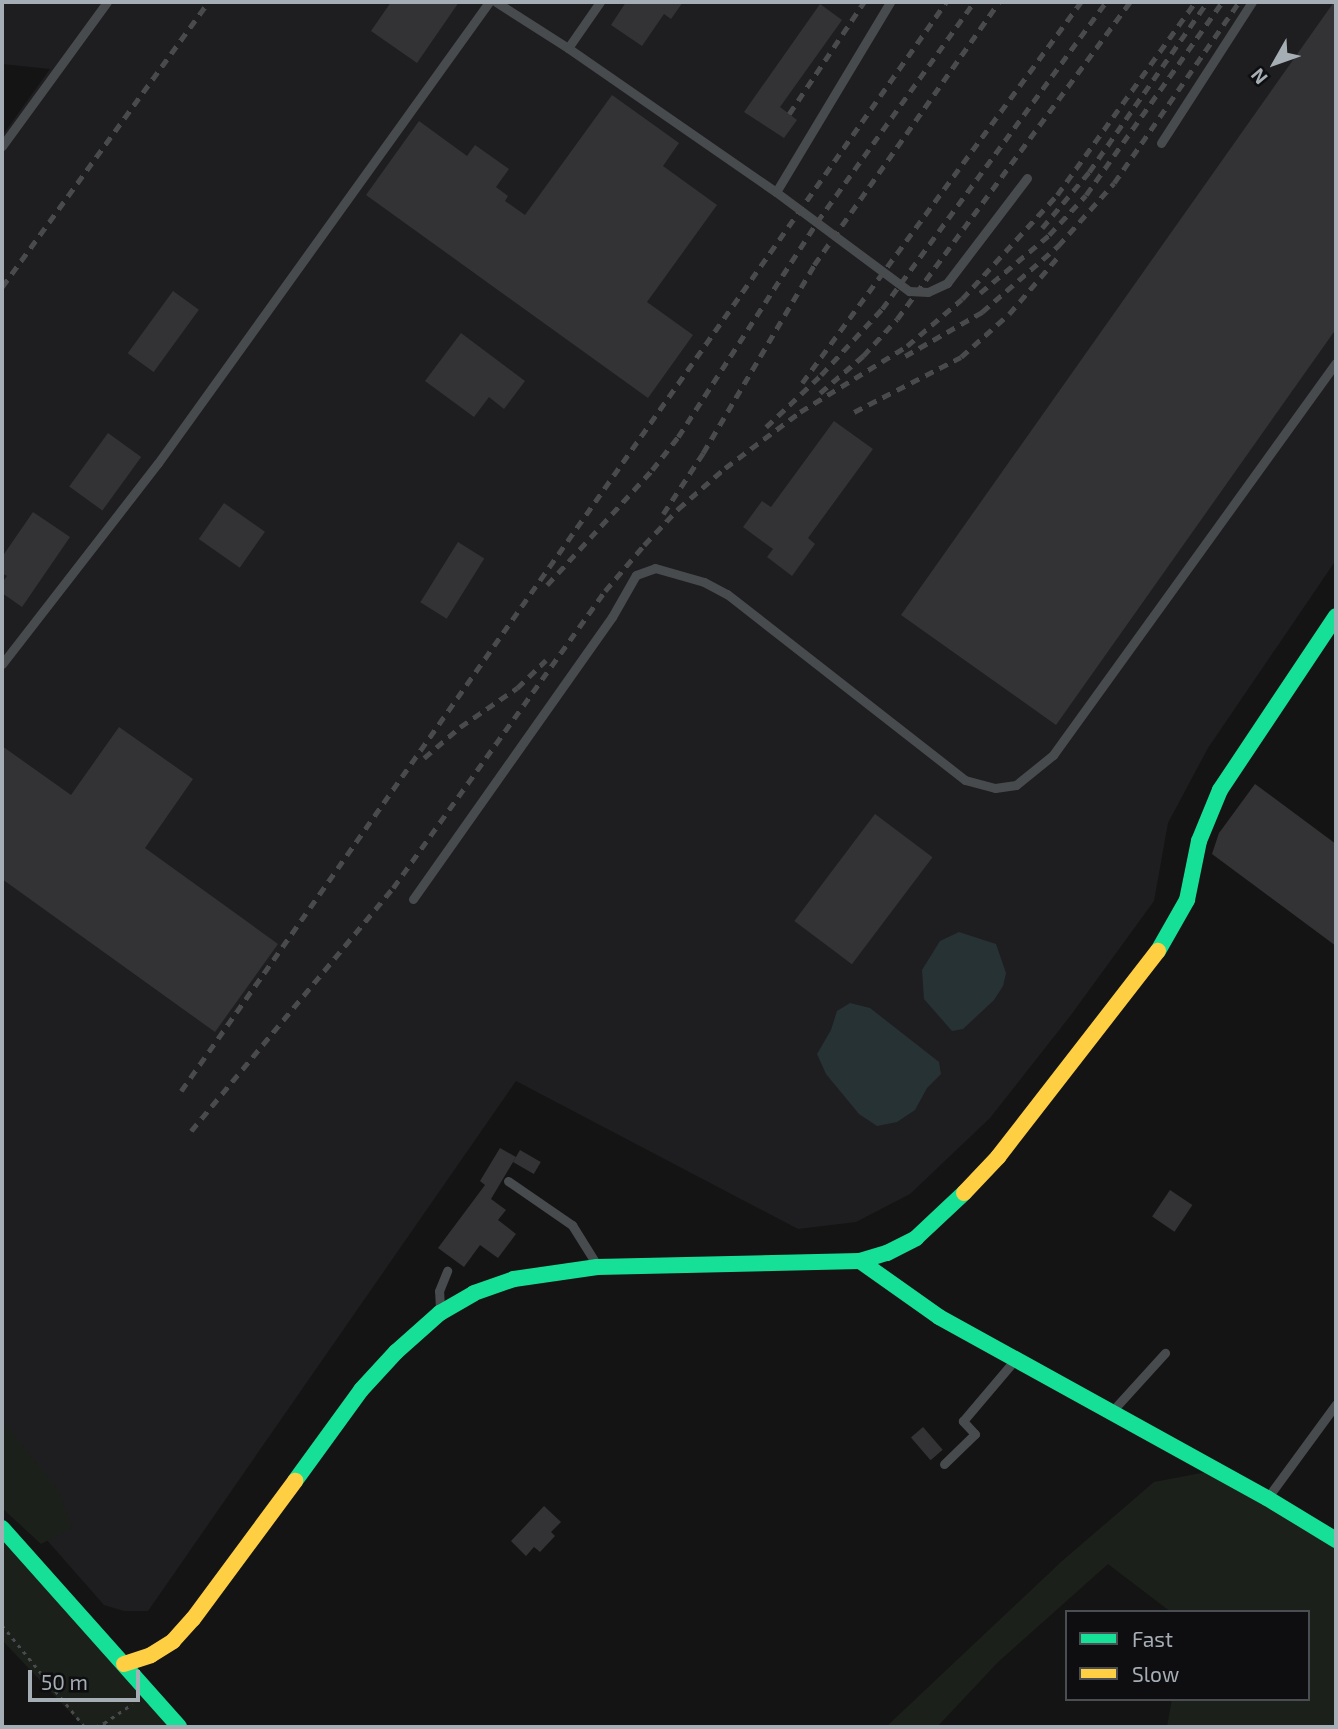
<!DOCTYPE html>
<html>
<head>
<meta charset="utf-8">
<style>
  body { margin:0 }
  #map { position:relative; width:1338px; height:1729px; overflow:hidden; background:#141414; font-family:"Exo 2",sans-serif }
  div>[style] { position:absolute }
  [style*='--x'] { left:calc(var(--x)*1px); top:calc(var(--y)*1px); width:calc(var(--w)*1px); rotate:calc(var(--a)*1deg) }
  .built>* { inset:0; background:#1e1e20 }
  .green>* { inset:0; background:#1b211a }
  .water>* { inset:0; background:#273235 }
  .building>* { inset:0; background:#333335; transform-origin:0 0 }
  .path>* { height:2.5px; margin-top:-1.25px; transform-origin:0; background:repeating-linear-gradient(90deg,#4a4b4f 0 3.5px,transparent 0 8.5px) }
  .lane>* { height:9px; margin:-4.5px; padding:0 4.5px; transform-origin:4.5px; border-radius:4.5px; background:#484b4d }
  .fast>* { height:16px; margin:-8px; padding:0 8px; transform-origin:8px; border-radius:8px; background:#16e098 }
  .slow>* { height:16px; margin:-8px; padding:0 8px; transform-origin:8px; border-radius:8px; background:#ffcf43 }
  .rail>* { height:4.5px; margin-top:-2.25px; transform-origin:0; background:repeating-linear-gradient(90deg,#484a4c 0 9px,transparent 0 16px) }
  span { translate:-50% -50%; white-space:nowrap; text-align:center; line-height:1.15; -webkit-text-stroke:5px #0e0e10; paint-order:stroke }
  .frame { position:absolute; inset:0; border:4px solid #a5adb5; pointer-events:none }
  .legend { position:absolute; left:1065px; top:1610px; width:245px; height:91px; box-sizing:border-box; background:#0e0e10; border:2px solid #4a4e52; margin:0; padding:9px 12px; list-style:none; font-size:21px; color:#a5adb5 }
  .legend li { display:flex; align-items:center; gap:14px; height:35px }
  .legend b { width:35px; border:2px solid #4a4e52 }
  .north { position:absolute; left:1240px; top:28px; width:70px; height:70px; -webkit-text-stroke:5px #0e0e10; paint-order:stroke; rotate:230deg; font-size:19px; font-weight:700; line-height:28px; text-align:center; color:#a5adb5 }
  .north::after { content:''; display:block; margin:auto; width:24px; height:32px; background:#a5adb5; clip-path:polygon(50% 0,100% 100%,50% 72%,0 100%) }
  .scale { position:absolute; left:28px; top:1670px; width:112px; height:32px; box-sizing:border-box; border:4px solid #a5adb5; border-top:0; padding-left:9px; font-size:21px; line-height:24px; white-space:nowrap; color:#a5adb5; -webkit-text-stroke:5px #0e0e10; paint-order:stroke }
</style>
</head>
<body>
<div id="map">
  <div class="built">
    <div style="clip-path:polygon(2px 2px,1336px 2px,1336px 560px,1208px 748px,1168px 823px,1154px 901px,1071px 1015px,990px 1118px,910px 1194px,856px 1222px,798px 1229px,516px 1081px,148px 1611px,124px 1611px,104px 1605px,2px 1489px,2px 136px,50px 69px,2px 64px)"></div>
  </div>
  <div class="green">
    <div style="clip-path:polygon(2px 1420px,58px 1490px,72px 1528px,41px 1544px,2px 1508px)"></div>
    <div style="clip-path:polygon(1207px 1472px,1336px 1543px,1336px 1727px,1167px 1727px,1172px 1699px,1308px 1699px,1308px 1612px,1171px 1612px,1108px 1564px,998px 1662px,937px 1727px,886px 1727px,1061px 1562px,1154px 1482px)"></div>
    <div style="clip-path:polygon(2px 1528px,178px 1727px,84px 1727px,2px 1640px)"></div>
  </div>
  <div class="water">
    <div style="clip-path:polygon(959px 932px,996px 944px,1006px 973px,1003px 986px,994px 1000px,963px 1029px,952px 1031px,924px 999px,922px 970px,940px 941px)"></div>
    <div style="clip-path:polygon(850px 1003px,870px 1008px,939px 1062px,941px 1074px,927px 1088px,915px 1110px,897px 1122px,877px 1126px,859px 1114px,826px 1074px,817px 1054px,831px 1030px,837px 1011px)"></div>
  </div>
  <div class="building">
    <div style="clip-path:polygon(391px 2px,459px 2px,417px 63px,371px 31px)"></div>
    <div style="clip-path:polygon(626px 2px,683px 2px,671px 19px,664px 14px,642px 46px,611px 25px)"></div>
    <div style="clip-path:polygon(1334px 2px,1336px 329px,1056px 725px,901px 615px)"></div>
    <div style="clip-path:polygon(820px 4px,842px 20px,780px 107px,797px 120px,784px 138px,744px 112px)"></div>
    <div style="clip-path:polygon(612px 95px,679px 143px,663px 166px,717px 205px,647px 302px,693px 335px,648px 398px,366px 195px,419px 121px,467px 156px,475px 145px,509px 169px,496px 187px,508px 196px,505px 201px,525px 215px)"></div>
    <div style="left:173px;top:291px;width:32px;height:77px;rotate:36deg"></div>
    <div style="clip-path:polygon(461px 333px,525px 381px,504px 409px,489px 397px,474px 417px,425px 381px)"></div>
    <div style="clip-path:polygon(834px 421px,873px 449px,808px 538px,815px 544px,792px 576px,767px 557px,773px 549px,743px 527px,762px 501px,771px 507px)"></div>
    <div style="left:108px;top:433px;width:41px;height:66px;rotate:36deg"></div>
    <div style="left:224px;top:503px;width:50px;height:44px;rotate:35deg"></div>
    <div style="clip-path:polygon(33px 512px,70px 537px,22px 607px,2px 593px,2px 583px,7px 576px,2px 573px,2px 557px)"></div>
    <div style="left:458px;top:542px;width:31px;height:71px;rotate:32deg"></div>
    <div style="clip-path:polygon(119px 727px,193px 779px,145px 848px,278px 944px,215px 1032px,2px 879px,2px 746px,71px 795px)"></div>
    <div style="clip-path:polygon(1255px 784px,1336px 844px,1336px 946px,1212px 854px,1219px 833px)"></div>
    <div style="left:875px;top:814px;width:72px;height:134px;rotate:37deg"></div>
    <div style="clip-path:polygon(500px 1148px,516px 1157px,491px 1199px,506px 1210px,498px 1220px,516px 1234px,498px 1258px,480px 1245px,464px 1267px,438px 1248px,485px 1185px,480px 1181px)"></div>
    <div style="left:520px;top:1150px;width:24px;height:14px;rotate:30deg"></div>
    <div style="left:1170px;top:1190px;width:27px;height:32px;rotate:34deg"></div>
    <div style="left:923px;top:1427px;width:30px;height:16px;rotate:49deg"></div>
    <div style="clip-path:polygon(544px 1506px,561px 1522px,551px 1532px,555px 1536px,540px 1552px,534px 1547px,526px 1556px,511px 1541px)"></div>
  </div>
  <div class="path">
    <div style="--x:2;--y:1625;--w:132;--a:50.9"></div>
    <div style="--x:95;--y:1727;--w:10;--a:-24"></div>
    <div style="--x:104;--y:1727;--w:4;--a:-90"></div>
    <div style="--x:104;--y:1723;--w:34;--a:-34"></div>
  </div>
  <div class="lane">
    <div style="--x:496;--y:2;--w:85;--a:32.6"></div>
    <div style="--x:568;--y:48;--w:56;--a:-55.2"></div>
    <div style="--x:568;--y:48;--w:253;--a:34.7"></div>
    <div style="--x:776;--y:192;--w:166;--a:36.7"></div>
    <div style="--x:909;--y:291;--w:19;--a:3"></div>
    <div style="--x:928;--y:292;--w:21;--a:-25"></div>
    <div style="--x:947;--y:283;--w:132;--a:-52.7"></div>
    <div style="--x:1161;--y:143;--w:168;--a:-57.2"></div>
    <div style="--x:2;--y:146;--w:178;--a:-53.9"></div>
    <div style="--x:776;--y:192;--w:222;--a:-59"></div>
    <div style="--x:2;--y:664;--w:254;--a:-52.2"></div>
    <div style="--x:158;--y:463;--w:568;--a:-54.32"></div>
    <div style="--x:413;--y:899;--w:345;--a:-54.8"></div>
    <div style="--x:612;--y:617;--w:48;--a:-60.3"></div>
    <div style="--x:636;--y:575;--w:20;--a:-20"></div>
    <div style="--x:655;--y:568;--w:51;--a:15.9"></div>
    <div style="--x:704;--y:582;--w:26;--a:28"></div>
    <div style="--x:727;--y:594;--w:302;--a:38"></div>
    <div style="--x:965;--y:780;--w:31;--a:15"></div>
    <div style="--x:995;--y:788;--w:21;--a:-8"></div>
    <div style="--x:1016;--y:785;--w:48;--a:-39"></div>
    <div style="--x:1053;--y:755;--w:483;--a:-54.2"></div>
    <div style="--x:508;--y:1181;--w:78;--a:34.5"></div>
    <div style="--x:572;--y:1225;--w:47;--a:58"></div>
    <div style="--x:440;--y:1308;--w:17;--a:-93"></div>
    <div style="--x:439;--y:1291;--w:22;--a:-68"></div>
    <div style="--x:1114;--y:1409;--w:76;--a:-47.7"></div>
    <div style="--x:944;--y:1464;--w:43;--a:-44.1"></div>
    <div style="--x:975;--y:1434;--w:18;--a:-133"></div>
    <div style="--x:963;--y:1421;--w:77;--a:-49.7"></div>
    <div style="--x:1268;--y:1497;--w:115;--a:-53.8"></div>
  </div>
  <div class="fast">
    <div style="--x:1158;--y:951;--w:59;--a:-60.4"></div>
    <div style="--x:1187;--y:900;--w:60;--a:-78.5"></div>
    <div style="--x:1199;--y:841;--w:55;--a:-67.6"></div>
    <div style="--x:1220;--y:790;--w:209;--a:-56.3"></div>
    <div style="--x:860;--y:1261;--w:97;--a:35.3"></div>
    <div style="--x:939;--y:1317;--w:375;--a:28.9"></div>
    <div style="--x:1267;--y:1498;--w:81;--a:31.3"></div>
    <div style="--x:295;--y:1481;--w:112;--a:-54"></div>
    <div style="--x:361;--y:1390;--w:52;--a:-47.4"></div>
    <div style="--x:396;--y:1352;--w:59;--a:-41.6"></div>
    <div style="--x:440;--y:1313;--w:39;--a:-30"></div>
    <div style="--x:474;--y:1293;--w:42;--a:-19.3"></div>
    <div style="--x:514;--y:1279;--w:84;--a:-8.2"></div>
    <div style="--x:597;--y:1267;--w:263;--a:-1.3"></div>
    <div style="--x:860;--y:1261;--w:28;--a:-17"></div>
    <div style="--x:887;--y:1253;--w:33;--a:-27"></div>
    <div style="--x:916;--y:1238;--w:66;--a:-43.2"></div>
    <div style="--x:2;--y:1528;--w:266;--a:48.3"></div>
  </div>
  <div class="slow">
    <div style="--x:964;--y:1193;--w:50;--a:-46.6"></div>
    <div style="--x:998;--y:1157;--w:261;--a:-52.2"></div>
    <div style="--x:124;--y:1664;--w:28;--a:-18"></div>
    <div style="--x:151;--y:1655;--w:26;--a:-32"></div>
    <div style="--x:173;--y:1641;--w:30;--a:-48"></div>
    <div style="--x:193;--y:1619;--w:172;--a:-53.5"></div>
  </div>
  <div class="rail">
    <div style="--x:789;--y:114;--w:135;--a:-56.2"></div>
    <div style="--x:1042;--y:228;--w:73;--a:-50"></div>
    <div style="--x:1089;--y:172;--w:207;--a:-55.2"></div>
    <div style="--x:2;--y:287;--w:352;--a:-54.1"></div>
    <div style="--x:980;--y:293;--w:90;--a:-40"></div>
    <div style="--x:1049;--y:235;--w:54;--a:-47.2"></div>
    <div style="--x:1086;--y:195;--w:236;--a:-54.8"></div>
    <div style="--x:905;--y:356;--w:89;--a:-29.7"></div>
    <div style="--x:982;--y:312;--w:101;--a:-41"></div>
    <div style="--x:1058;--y:246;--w:84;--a:-48.4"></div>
    <div style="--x:1114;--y:183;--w:220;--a:-55.4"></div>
    <div style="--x:802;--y:383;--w:472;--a:-53.8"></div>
    <div style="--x:820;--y:393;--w:57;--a:-40.7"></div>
    <div style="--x:863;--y:356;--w:50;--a:-47.4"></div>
    <div style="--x:897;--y:319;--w:393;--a:-53.7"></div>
    <div style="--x:854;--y:412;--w:120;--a:-27.2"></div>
    <div style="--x:961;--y:357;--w:64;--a:-41.9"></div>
    <div style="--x:1009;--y:314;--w:74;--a:-49.4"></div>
    <div style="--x:766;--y:427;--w:76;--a:-43.4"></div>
    <div style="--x:821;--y:375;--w:90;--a:-47.3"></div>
    <div style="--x:882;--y:309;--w:380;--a:-53.9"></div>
    <div style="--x:663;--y:514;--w:73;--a:-56.7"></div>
    <div style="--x:703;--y:453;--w:218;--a:-59.4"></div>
    <div style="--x:814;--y:265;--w:322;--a:-54.9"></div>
    <div style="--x:547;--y:585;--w:156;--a:-47.6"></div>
    <div style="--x:652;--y:470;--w:42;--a:-51.8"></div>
    <div style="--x:678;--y:437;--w:256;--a:-57.1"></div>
    <div style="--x:817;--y:222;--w:270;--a:-54.5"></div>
    <div style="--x:424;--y:758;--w:48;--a:-40.7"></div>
    <div style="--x:460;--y:727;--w:69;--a:-34.4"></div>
    <div style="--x:517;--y:688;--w:40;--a:-44"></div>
    <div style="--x:181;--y:1091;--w:1331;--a:-54.91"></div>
    <div style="--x:191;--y:1131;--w:316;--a:-50.3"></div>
    <div style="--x:393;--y:888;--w:365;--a:-54.5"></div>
    <div style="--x:605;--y:591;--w:60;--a:-49.7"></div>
    <div style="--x:644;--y:545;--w:50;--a:-46.6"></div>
    <div style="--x:678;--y:509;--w:62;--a:-41.1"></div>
    <div style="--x:725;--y:468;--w:94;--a:-36.7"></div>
    <div style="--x:800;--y:412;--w:126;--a:-31.7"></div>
    <div style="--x:907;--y:346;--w:72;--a:-40.5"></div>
    <div style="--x:962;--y:299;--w:141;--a:-47.6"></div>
    <div style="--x:1057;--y:195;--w:237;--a:-54.4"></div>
  </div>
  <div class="frame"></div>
  <ul class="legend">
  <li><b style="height:9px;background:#16e098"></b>Fast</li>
  <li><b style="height:9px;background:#ffcf43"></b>Slow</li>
  </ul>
  <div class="north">N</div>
  <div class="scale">50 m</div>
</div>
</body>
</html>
